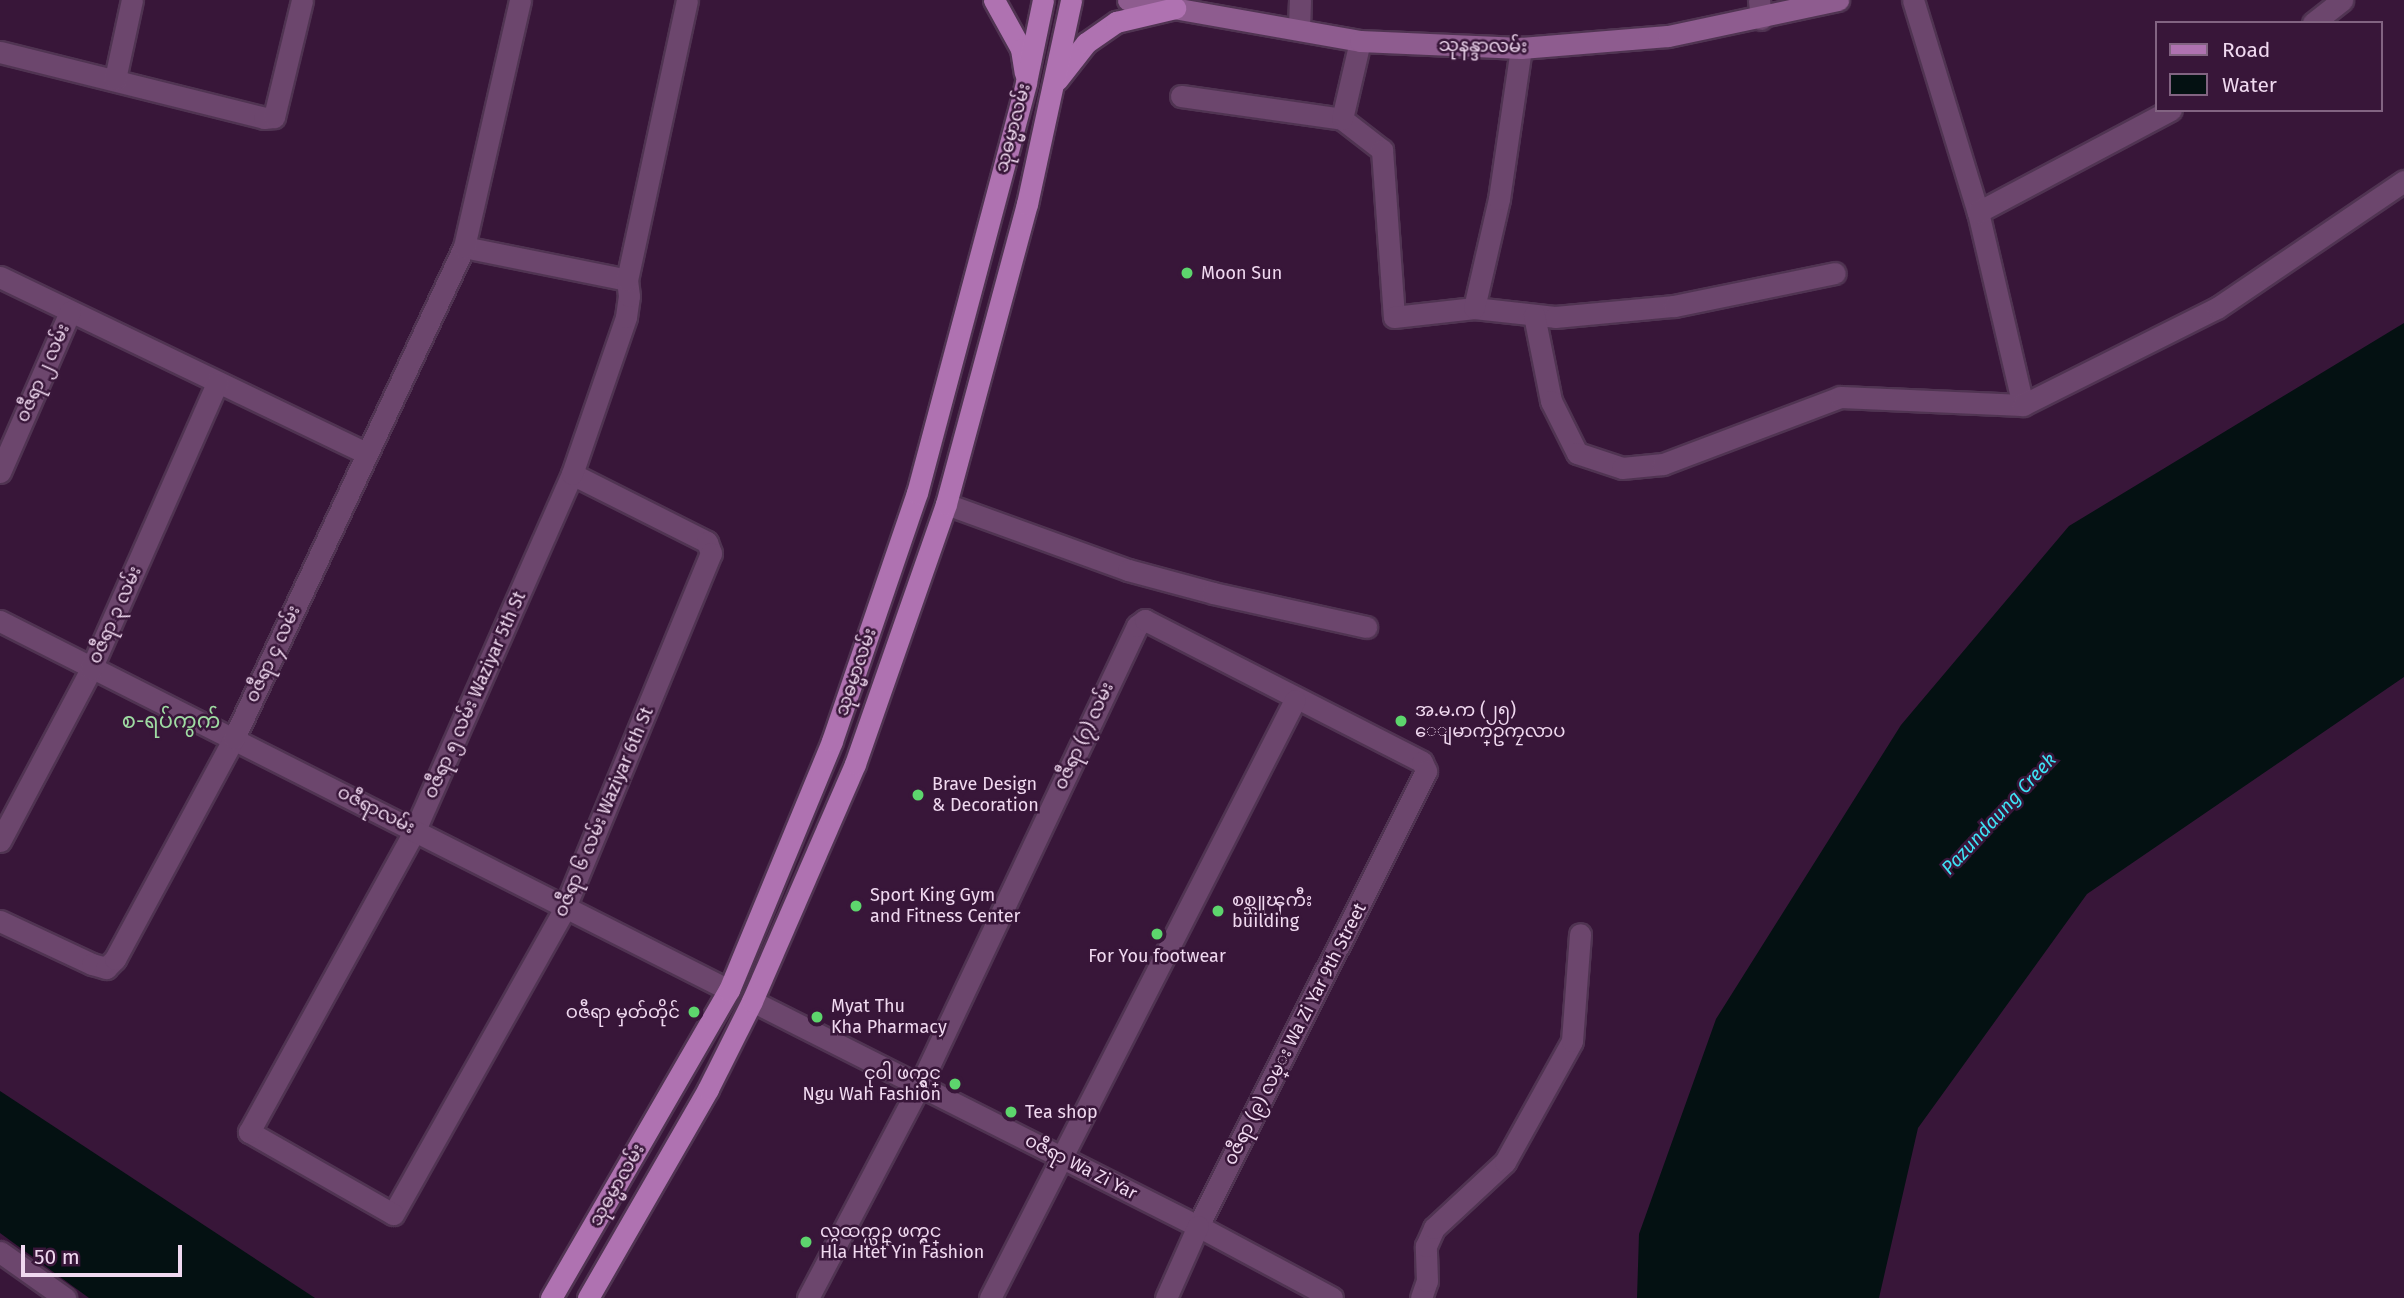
<!DOCTYPE html>
<html>
<head>
<meta charset="utf-8">
<style>
  body { margin:0 }
  #map { position:relative; width:2404px; height:1298px; overflow:hidden; background:#381639; font-family:"Fira Sans","Noto Sans Myanmar",sans-serif }
  div>[style] { position:absolute }
  [style*='--x'] { left:calc(var(--x)*1px); top:calc(var(--y)*1px); width:calc(var(--w)*1px); rotate:calc(var(--a)*1deg) }
  .water>* { inset:0; background:#041112 }
  .roads { filter:drop-shadow(2px 0 #503452) drop-shadow(-2px 0 #503452) drop-shadow(0 2px #503452) drop-shadow(0 -2px #503452) }
  .street>* { height:21px; margin:-10.5px; padding:0 10.5px; transform-origin:10.5px; border-radius:10.5px; background:#6c466d }
  .secondary>* { height:21px; margin:-10.5px; padding:0 10.5px; transform-origin:10.5px; border-radius:10.5px; background:#8e5c8f }
  .primary>* { height:21px; margin:-10.5px; padding:0 10.5px; transform-origin:10.5px; border-radius:10.5px; background:#af72b1 }
  .dots>* { width:19px; height:19px; translate:-50% -50%; box-sizing:border-box; border:4px solid #381639; border-radius:50% }
  span { translate:-50% -50%; white-space:nowrap; text-align:center; line-height:1.15; -webkit-text-stroke:5px #381639; paint-order:stroke }
  .street-label { font-size:18px; color:#f0d9f0 }
  .poi-label { font-size:18px; color:#f0d9f0 }
  .left { translate:0 -50%; text-align:left }
  .right { translate:-100% -50%; text-align:right }
  .water-label { font-size:19px; color:#3ee3f5; font-style:italic }
  .quarter-label { font-size:21px; color:#9fdca3 }
  .legend { position:absolute; left:2155px; top:21px; width:228px; height:91px; box-sizing:border-box; background:#381639; border:2px solid #826482; margin:0; padding:9px 12px; list-style:none; font-size:21px; color:#f0d9f0 }
  .legend li { display:flex; align-items:center; gap:14px; height:35px }
  .legend b { width:35px; border:2px solid #826482 }
  .scale { position:absolute; left:21px; top:1245px; width:161px; height:32px; box-sizing:border-box; border:4px solid #f0d9f0; border-top:0; padding-left:9px; font-size:21px; line-height:24px; white-space:nowrap; color:#f0d9f0; -webkit-text-stroke:5px #381639; paint-order:stroke }
</style>
</head>
<body>
<div id="map">
  <div class="water">
    <div style="clip-path:polygon(2404px 323px,2404px 677px,2087px 894px,1918px 1128px,1879px 1298px,1637px 1298px,1639px 1234px,1716px 1019px,1901px 725px,2069px 526px)"></div>
    <div style="clip-path:polygon(0 1091px,315px 1298px,89px 1298px,0 1233px)"></div>
  </div>
  <div class="roads">
    <div class="street">
      <div style="--x:1759;--y:0;--w:19;--a:84"></div>
      <div style="--x:1913;--y:0;--w:222;--a:73"></div>
      <div style="--x:1978;--y:212;--w:198;--a:76.9"></div>
      <div style="--x:2313;--y:23;--w:37;--a:-38"></div>
      <div style="--x:1299;--y:28;--w:28;--a:-88"></div>
      <div style="--x:0;--y:52;--w:272;--a:14"></div>
      <div style="--x:264;--y:118;--w:10;--a:-6"></div>
      <div style="--x:274;--y:117;--w:120;--a:-76.5"></div>
      <div style="--x:115;--y:79;--w:81;--a:-77.9"></div>
      <div style="--x:1181;--y:96;--w:163;--a:8.1"></div>
      <div style="--x:1342;--y:119;--w:51;--a:37.8"></div>
      <div style="--x:1382;--y:150;--w:167;--a:85.9"></div>
      <div style="--x:1394;--y:317;--w:81;--a:-6.4"></div>
      <div style="--x:1474;--y:308;--w:81;--a:6.3"></div>
      <div style="--x:1555;--y:317;--w:120;--a:-5.3"></div>
      <div style="--x:1674;--y:306;--w:164;--a:-11.6"></div>
      <div style="--x:1342;--y:119;--w:80;--a:-77"></div>
      <div style="--x:1978;--y:212;--w:218;--a:-27.9"></div>
      <div style="--x:464;--y:247;--w:166;--a:11.4"></div>
      <div style="--x:0;--y:277;--w:406;--a:25.7"></div>
      <div style="--x:1474;--y:308;--w:112;--a:-77.1"></div>
      <div style="--x:1499;--y:199;--w:153;--a:-81.7"></div>
      <div style="--x:1534;--y:315;--w:88;--a:78.8"></div>
      <div style="--x:1551;--y:401;--w:58;--a:63.4"></div>
      <div style="--x:1577;--y:453;--w:47;--a:18.4"></div>
      <div style="--x:1622;--y:468;--w:41;--a:-5.6"></div>
      <div style="--x:1663;--y:464;--w:189;--a:-20.7"></div>
      <div style="--x:1840;--y:397;--w:183;--a:2.5"></div>
      <div style="--x:2023;--y:405;--w:217;--a:-26.6"></div>
      <div style="--x:2217;--y:308;--w:226;--a:-34.2"></div>
      <div style="--x:0;--y:472;--w:175;--a:-66.4"></div>
      <div style="--x:572;--y:474;--w:151;--a:26.7"></div>
      <div style="--x:707;--y:542;--w:12;--a:70"></div>
      <div style="--x:711;--y:553;--w:384;--a:112.4"></div>
      <div style="--x:565;--y:908;--w:351;--a:119.3"></div>
      <div style="--x:393;--y:1214;--w:166;--a:-150.3"></div>
      <div style="--x:249;--y:1132;--w:345;--a:-61.2"></div>
      <div style="--x:415;--y:830;--w:389;--a:-66.2"></div>
      <div style="--x:572;--y:474;--w:166;--a:-71"></div>
      <div style="--x:626;--y:317;--w:21;--a:-82"></div>
      <div style="--x:629;--y:296;--w:16;--a:-97"></div>
      <div style="--x:627;--y:280;--w:286;--a:-77.9"></div>
      <div style="--x:946;--y:504;--w:194;--a:19.9"></div>
      <div style="--x:1128;--y:570;--w:88;--a:15.1"></div>
      <div style="--x:1213;--y:593;--w:157;--a:12.5"></div>
      <div style="--x:0;--y:621;--w:817;--a:26.85"></div>
      <div style="--x:0;--y:841;--w:195;--a:-62.1"></div>
      <div style="--x:91;--y:669;--w:313;--a:-66.2"></div>
      <div style="--x:0;--y:921;--w:102;--a:25.1"></div>
      <div style="--x:92;--y:964;--w:15;--a:16"></div>
      <div style="--x:106;--y:968;--w:13;--a:-45"></div>
      <div style="--x:115;--y:959;--w:251;--a:-61.7"></div>
      <div style="--x:234;--y:738;--w:542;--a:-64.9"></div>
      <div style="--x:464;--y:247;--w:253;--a:-77.2"></div>
      <div style="--x:752;--y:1001;--w:500;--a:26.8"></div>
      <div style="--x:1198;--y:1226;--w:152;--a:28.2"></div>
      <div style="--x:0;--y:1252;--w:80;--a:35.3"></div>
      <div style="--x:808;--y:1298;--w:241;--a:-62.3"></div>
      <div style="--x:920;--y:1085;--w:508;--a:-64.7"></div>
      <div style="--x:1137;--y:626;--w:10;--a:-37"></div>
      <div style="--x:1145;--y:620;--w:311;--a:27.1"></div>
      <div style="--x:1422;--y:762;--w:10;--a:66"></div>
      <div style="--x:1426;--y:771;--w:509;--a:116.62"></div>
      <div style="--x:1198;--y:1226;--w:79;--a:114"></div>
      <div style="--x:990;--y:1298;--w:671;--a:-62.98"></div>
      <div style="--x:1421;--y:1298;--w:18;--a:-71"></div>
      <div style="--x:1427;--y:1281;--w:35;--a:-92"></div>
      <div style="--x:1426;--y:1246;--w:20;--a:-66"></div>
      <div style="--x:1434;--y:1228;--w:97;--a:-42.9"></div>
      <div style="--x:1505;--y:1162;--w:138;--a:-61"></div>
      <div style="--x:1572;--y:1041;--w:107;--a:-85.7"></div>
    </div>
    <div class="secondary">
      <div style="--x:1128;--y:0;--w:236;--a:10"></div>
      <div style="--x:1360;--y:41;--w:161;--a:2.5"></div>
      <div style="--x:1521;--y:48;--w:147;--a:-4.7"></div>
      <div style="--x:1668;--y:36;--w:174;--a:-12"></div>
    </div>
    <div class="primary">
      <div style="--x:994;--y:0;--w:56;--a:61.1"></div>
      <div style="--x:1021;--y:49;--w:24;--a:81"></div>
      <div style="--x:1057;--y:80;--w:47;--a:-51.9"></div>
      <div style="--x:1086;--y:43;--w:37;--a:-35"></div>
      <div style="--x:1116;--y:22;--w:61;--a:-13.3"></div>
      <div style="--x:551;--y:1298;--w:356;--a:-60"></div>
      <div style="--x:729;--y:990;--w:269;--a:-67.5"></div>
      <div style="--x:832;--y:741;--w:262;--a:-71.1"></div>
      <div style="--x:917;--y:493;--w:425;--a:-75.1"></div>
      <div style="--x:1026;--y:82;--w:84;--a:-78.3"></div>
      <div style="--x:588;--y:1298;--w:241;--a:-60.1"></div>
      <div style="--x:708;--y:1089;--w:98;--a:-63.4"></div>
      <div style="--x:752;--y:1001;--w:258;--a:-66.5"></div>
      <div style="--x:855;--y:764;--w:275;--a:-70.7"></div>
      <div style="--x:946;--y:504;--w:311;--a:-74.9"></div>
      <div style="--x:1027;--y:204;--w:209;--a:-77.8"></div>
    </div>
  </div>
  <div class="dots">
    <div style="left:1187px;top:273px;background:#5dd56d"></div>
    <div style="left:1401px;top:721px;background:#5dd56d"></div>
    <div style="left:918px;top:795px;background:#5dd56d"></div>
    <div style="left:856px;top:906px;background:#5dd56d"></div>
    <div style="left:1218px;top:911px;background:#5dd56d"></div>
    <div style="left:1157px;top:934px;background:#5dd56d"></div>
    <div style="left:694px;top:1012px;background:#5dd56d"></div>
    <div style="left:817px;top:1017px;background:#5dd56d"></div>
    <div style="left:955px;top:1084px;background:#5dd56d"></div>
    <div style="left:1011px;top:1112px;background:#5dd56d"></div>
    <div style="left:806px;top:1242px;background:#5dd56d"></div>
  </div>
  <div class="street-label">
    <span style="left:1483px;top:46px;rotate:1deg">သုနန္ဒာလမ်း</span>
    <span style="left:1013px;top:128px;rotate:-75deg">သုဓမ္မာလမ်း</span>
    <span style="left:43px;top:373px;rotate:-66deg">ဝဇီရာ ၂ လမ်း</span>
    <span style="left:115px;top:615px;rotate:-66deg">ဝဇီရာ ၃ လမ်း</span>
    <span style="left:273px;top:654px;rotate:-65deg">ဝဇီရာ ၄ လမ်း</span>
    <span style="left:856px;top:672px;rotate:-71deg">သုဓမ္မာလမ်း</span>
    <span style="left:475px;top:695px;rotate:-66deg">ဝဇီရာ ၅ လမ်း Waziyar 5th St</span>
    <span style="left:1084px;top:736px;rotate:-65deg">၀ဇီရာ (၇) လမ်း</span>
    <span style="left:376px;top:810px;rotate:27deg">ဝဇီရာလမ်း</span>
    <span style="left:604px;top:812px;rotate:-67deg">ဝဇီရာ ၆ လမ်း Waziyar 6th St</span>
    <span style="left:1295px;top:1034px;rotate:-63deg">၀ဇီရာ (၉) လမ္း Wa Zi Yar 9th Street</span>
    <span style="left:1081px;top:1167px;rotate:27deg">၀ဇီရာ Wa Zi Yar</span>
    <span style="left:617px;top:1185px;rotate:-60deg">သုဓမ္မာလမ်း</span>
  </div>
  <div class="poi-label">
    <span class="left" style="left:1201px;top:273px">Moon Sun</span>
    <span class="left" style="left:1415px;top:721px">အ.မ.က (၂၅)<br>ေျမာက္ဥကၠလာပ</span>
    <span class="left" style="left:932px;top:795px">Brave Design<br>&amp; Decoration</span>
    <span class="left" style="left:870px;top:906px">Sport King Gym<br>and Fitness Center</span>
    <span class="left" style="left:1232px;top:911px">စစ္သူၾကီး<br>building</span>
    <span style="left:1157px;top:956px">For You footwear</span>
    <span class="left" style="left:831px;top:1017px">Myat Thu<br>Kha Pharmacy</span>
    <span class="right" style="left:680px;top:1012px">ဝဇီရာ မှတ်တိုင်</span>
    <span class="right" style="left:941px;top:1084px">ငု၀ါ ဖက္ရွင္<br>Ngu Wah Fashion</span>
    <span class="left" style="left:1025px;top:1112px">Tea shop</span>
    <span class="left" style="left:820px;top:1242px">လွထက္ယဥ္ ဖက္ရွင္<br>Hla Htet Yin Fashion</span>
  </div>
  <div class="water-label">
    <span style="left:1999px;top:814px;rotate:-47deg">Pazundaung Creek</span>
  </div>
  <div class="quarter-label">
    <span style="left:171px;top:721px">စ-ရပ်ကွက်</span>
  </div>
  <ul class="legend">
  <li><b style="height:9px;background:#af72b1"></b>Road</li>
  <li><b style="height:19px;background:#041112"></b>Water</li>
  </ul>
  <div class="scale">50 m</div>
</div>
</body>
</html>
